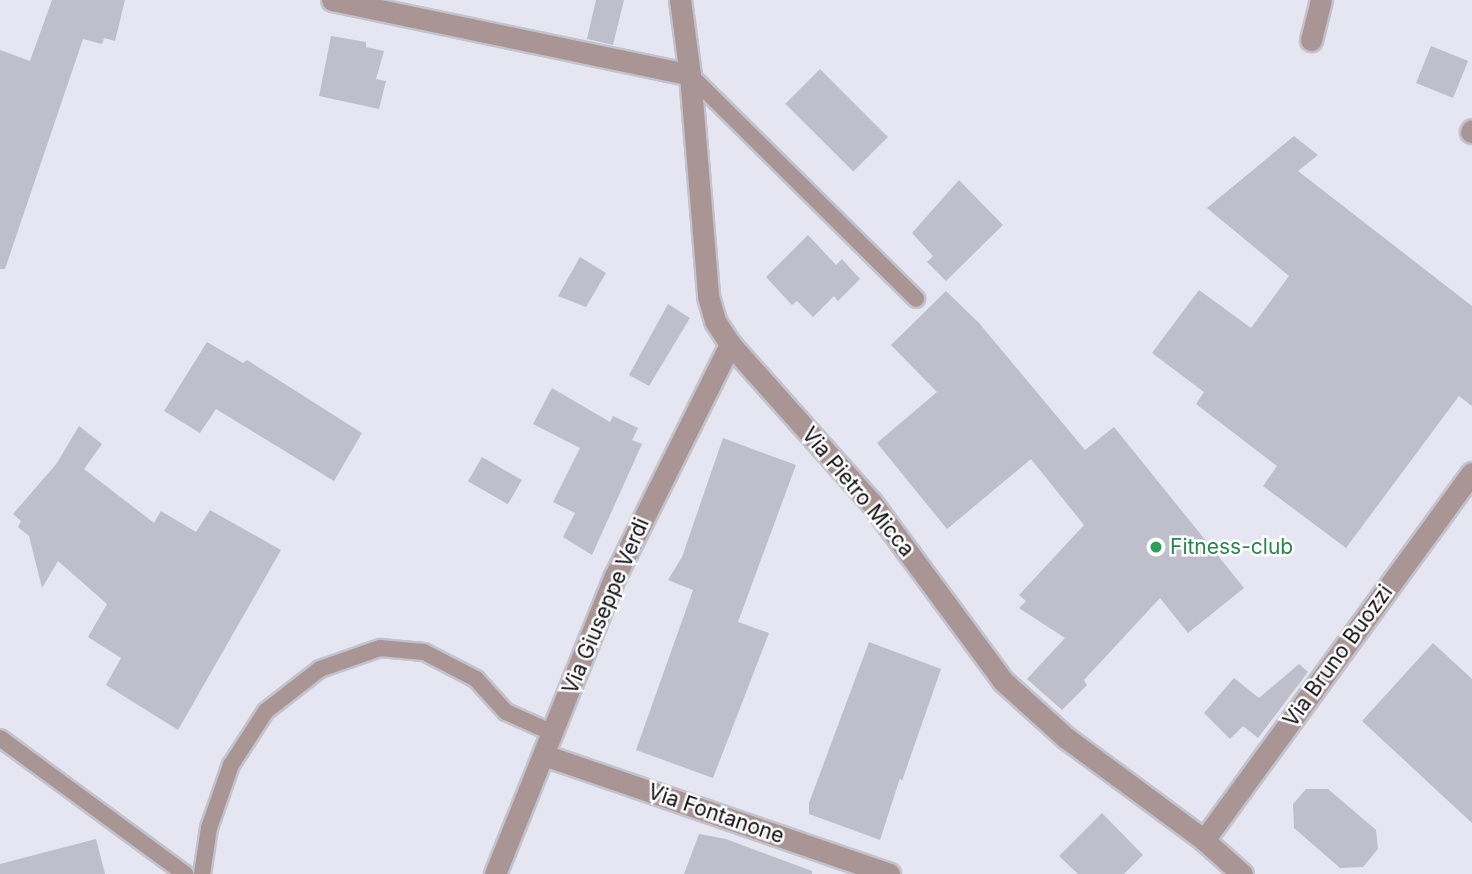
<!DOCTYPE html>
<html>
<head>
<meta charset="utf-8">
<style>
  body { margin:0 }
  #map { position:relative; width:1472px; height:874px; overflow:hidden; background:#e6e6f2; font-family:Inter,sans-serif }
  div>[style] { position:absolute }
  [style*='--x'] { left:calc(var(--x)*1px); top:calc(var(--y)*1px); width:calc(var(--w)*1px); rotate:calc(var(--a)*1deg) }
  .building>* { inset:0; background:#bfbfcb; transform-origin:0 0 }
  .roads { filter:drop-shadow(2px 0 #c3c3ce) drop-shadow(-2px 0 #c3c3ce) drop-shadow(0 2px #c3c3ce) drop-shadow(0 -2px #c3c3ce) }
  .lane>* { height:16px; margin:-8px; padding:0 8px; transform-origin:8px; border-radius:8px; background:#aa9595 }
  .street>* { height:21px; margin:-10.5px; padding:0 10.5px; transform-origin:10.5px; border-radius:10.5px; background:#aa9595 }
  .dots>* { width:19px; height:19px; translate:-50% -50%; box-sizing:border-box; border:4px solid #fff; border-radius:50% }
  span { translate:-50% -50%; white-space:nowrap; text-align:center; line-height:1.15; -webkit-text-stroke:5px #fff; paint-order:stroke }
  .street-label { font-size:21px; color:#0e0e12 }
  .leisure-label { font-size:21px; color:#27864d }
  .left { translate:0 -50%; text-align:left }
</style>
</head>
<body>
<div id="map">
  <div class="building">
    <div style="clip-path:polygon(52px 0,125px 0,115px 41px,104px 38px,102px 44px,83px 39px,5px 269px,0 269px,0 50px,30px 61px)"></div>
    <div style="clip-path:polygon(596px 0,624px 0,613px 45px,587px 39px)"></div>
    <div style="clip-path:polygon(331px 36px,366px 42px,366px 47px,384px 51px,376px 79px,386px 81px,379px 109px,319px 96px)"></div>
    <div style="left:1431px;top:46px;width:40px;height:40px;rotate:22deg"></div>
    <div style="left:820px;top:69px;width:96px;height:49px;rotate:45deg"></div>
    <div style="clip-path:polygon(1294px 136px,1318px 155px,1298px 171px,1472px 306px,1472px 406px,1459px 396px,1346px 548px,1263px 486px,1277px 466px,1196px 404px,1204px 392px,1152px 353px,1199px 290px,1251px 328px,1289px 276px,1207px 208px)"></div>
    <div style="clip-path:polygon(959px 180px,1003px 225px,946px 281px,927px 262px,933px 256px,912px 233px)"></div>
    <div style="clip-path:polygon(808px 235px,836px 265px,842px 259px,860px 279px,838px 301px,834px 296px,813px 317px,797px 301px,792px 305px,766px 277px)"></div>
    <div style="clip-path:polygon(580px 257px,606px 273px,586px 307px,558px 296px)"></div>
    <div style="clip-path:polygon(946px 291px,979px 323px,1085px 450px,1114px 427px,1244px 588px,1188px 633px,1160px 598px,1084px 680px,1087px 685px,1062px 710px,1027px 679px,1065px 638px,1019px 608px,1026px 601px,1019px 595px,1084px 525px,1031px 459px,947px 529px,877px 443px,937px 392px,891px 345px)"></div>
    <div style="clip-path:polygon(668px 304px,690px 318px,649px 386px,629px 375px)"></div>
    <div style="clip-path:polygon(207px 342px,243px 363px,247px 360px,362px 433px,334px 481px,216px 409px,200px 433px,164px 411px)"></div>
    <div style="clip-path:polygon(552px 388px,610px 422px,613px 416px,638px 428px,632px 440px,642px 444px,592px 555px,563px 537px,575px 513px,553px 502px,580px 448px,533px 424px)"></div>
    <div style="clip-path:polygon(79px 426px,102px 444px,84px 469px,154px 523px,161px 511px,196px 532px,210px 510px,281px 550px,178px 730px,106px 685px,121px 658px,88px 637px,107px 604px,58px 561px,42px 588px,29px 536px,18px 527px,21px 521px,13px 514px,57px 463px)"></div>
    <div style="clip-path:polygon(723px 438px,796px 465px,738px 622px,769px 633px,713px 778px,636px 750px,693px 590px,668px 580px,682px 557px)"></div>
    <div style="left:482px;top:457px;width:46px;height:28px;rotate:30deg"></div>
    <div style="clip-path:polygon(869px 642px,941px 669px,902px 781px,900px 778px,880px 840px,809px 814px,809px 803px)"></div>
    <div style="clip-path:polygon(1433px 643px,1472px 679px,1472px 823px,1362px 721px)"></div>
    <div style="clip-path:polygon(1299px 664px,1308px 672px,1258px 738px,1243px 726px,1230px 739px,1204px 713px,1234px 678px,1259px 698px)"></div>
    <div style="clip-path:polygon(1306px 789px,1328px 789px,1376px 830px,1378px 849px,1363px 867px,1340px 868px,1294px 828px,1293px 804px)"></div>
    <div style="clip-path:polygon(1102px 813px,1143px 855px,1124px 874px,1078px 874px,1059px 856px)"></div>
    <div style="clip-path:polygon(699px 834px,726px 839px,812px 871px,812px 874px,684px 874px)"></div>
    <div style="clip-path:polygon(96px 839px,105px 874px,0 874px,0 864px)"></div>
  </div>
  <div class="roads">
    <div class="lane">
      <div style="--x:690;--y:75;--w:318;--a:44.7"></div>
      <div style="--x:0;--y:738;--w:230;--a:36.3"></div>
      <div style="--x:202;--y:874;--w:47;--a:-81.3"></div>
      <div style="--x:209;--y:828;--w:67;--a:-70.8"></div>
      <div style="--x:231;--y:765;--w:64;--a:-57.1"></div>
      <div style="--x:266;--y:711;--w:68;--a:-37.9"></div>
      <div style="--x:320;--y:669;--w:64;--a:-19.3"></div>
      <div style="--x:380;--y:648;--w:44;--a:5.2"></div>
      <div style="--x:424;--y:652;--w:59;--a:27.4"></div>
      <div style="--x:476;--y:679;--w:45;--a:47.7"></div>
      <div style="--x:506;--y:712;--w:51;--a:24.1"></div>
    </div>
    <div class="street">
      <div style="--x:332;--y:0;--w:366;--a:11.8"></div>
      <div style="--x:680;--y:0;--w:76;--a:82.4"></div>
      <div style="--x:690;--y:75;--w:222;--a:85.3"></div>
      <div style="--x:708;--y:296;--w:26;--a:74"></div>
      <div style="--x:715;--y:321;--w:27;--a:57"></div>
      <div style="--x:730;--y:344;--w:212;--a:48.3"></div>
      <div style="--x:871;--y:502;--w:222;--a:53.6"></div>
      <div style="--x:1003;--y:681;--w:84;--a:42.1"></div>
      <div style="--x:1065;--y:737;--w:173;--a:36.5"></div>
      <div style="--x:1204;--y:840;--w:51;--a:41.8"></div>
      <div style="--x:1311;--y:40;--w:41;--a:-76"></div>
      <div style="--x:1471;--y:132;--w:2;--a:-63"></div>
      <div style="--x:544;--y:755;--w:365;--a:19"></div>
      <div style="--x:1204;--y:840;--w:454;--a:-53.9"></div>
      <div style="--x:495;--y:874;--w:321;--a:-68.1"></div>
      <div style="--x:615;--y:576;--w:259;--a:-63.6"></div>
    </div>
  </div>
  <div class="dots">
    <div style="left:1156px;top:547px;background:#2e9e5b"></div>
  </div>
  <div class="street-label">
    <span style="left:858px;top:492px;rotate:50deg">Via Pietro Micca</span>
    <span style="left:606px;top:606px;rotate:-67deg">Via Giuseppe Verdi</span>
    <span style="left:1338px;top:656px;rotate:-54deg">Via Bruno Buozzi</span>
    <span style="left:716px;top:814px;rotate:19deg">Via Fontanone</span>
  </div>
  <div class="leisure-label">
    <span class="left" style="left:1170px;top:547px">Fitness-club</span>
  </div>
</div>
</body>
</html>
